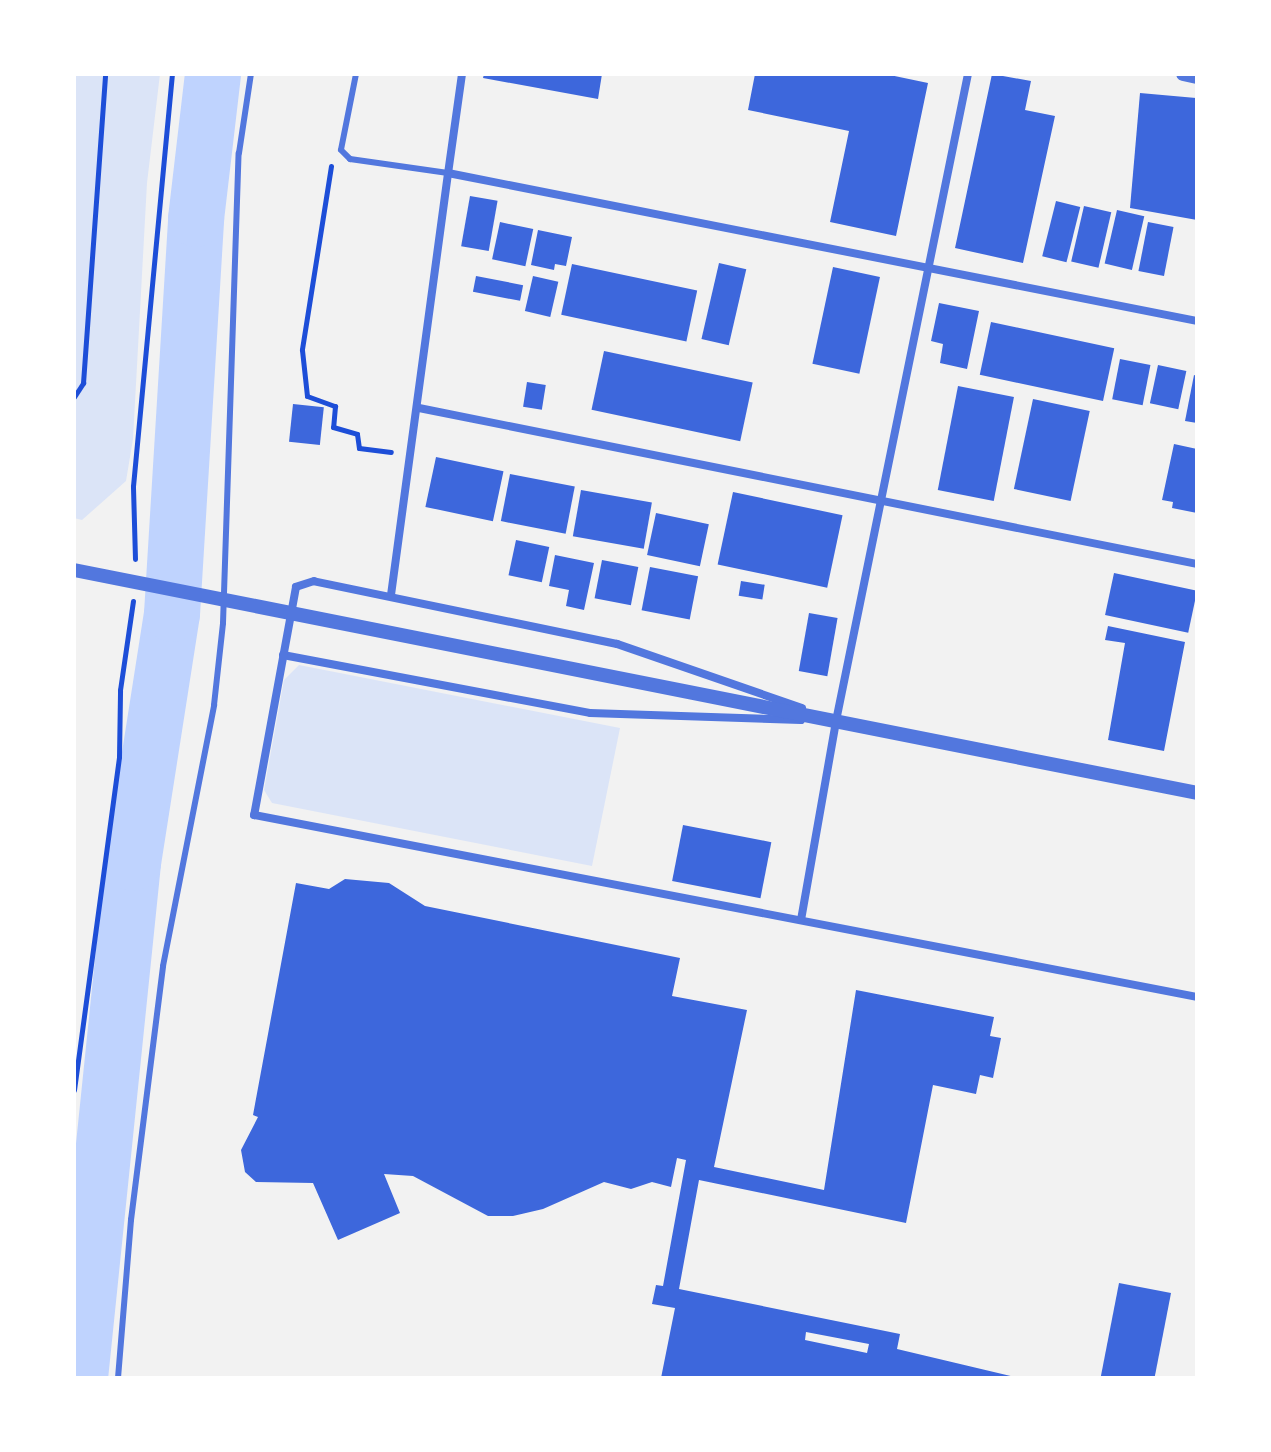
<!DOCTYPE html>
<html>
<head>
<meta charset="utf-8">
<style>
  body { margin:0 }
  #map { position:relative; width:1271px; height:1452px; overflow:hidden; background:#f2f2f2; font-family:"Zilla Slab",serif }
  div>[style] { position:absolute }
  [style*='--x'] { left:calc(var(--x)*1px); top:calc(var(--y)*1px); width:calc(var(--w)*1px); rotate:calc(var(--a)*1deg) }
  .green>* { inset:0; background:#dbe4f7 }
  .river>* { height:56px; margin:-28px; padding:0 28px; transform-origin:28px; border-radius:28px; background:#bfd3fe }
  .building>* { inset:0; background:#3d67dc; transform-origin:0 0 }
  .path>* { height:5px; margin:-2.5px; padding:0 2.5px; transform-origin:2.5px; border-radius:2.5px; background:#1d4ed8 }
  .service>* { height:6px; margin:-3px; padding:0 3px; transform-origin:3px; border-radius:3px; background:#5277de }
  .minor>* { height:8px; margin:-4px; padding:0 4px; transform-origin:4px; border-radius:4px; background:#5277de }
  .tertiary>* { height:14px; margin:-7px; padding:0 7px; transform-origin:7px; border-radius:7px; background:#5277de }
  span { translate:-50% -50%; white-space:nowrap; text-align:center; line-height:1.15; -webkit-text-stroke:8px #fff; paint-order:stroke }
  .frame { position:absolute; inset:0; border:76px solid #fff; pointer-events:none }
</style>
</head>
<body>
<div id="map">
  <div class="green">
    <div style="clip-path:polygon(74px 74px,160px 74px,147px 183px,133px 439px,126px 481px,82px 520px,74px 518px)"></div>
    <div style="clip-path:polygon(299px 665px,620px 728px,592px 866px,272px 803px,264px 790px,284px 680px)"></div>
  </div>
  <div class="river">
    <div style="--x:80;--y:1378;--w:518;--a:-84.12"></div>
    <div style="--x:133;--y:863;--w:252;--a:-81.1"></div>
    <div style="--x:172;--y:614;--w:396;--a:-86.5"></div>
    <div style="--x:196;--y:219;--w:146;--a:-83.3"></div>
  </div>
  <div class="building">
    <div style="clip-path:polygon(484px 74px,602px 74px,598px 99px,483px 78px)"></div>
    <div style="clip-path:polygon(755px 74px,885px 74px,928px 83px,896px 236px,830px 222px,849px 131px,748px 110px)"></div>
    <div style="clip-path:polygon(992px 74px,1031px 81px,1025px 110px,1055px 116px,1023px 263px,955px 248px)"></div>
    <div style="clip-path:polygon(1140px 93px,1196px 98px,1197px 220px,1130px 208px)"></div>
    <div style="left:470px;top:196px;width:28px;height:51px;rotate:10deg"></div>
    <div style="left:1056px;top:201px;width:25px;height:57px;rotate:14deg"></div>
    <div style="left:1084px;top:206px;width:28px;height:57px;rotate:13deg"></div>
    <div style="left:1117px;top:210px;width:28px;height:55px;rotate:13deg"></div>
    <div style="left:500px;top:222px;width:34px;height:38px;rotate:12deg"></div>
    <div style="left:1148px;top:222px;width:26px;height:50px;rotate:11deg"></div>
    <div style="clip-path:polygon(538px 230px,572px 237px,566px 266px,555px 264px,554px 270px,531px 265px)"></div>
    <div style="left:719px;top:263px;width:28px;height:78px;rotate:13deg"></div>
    <div style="left:572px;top:264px;width:128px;height:52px;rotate:12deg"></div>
    <div style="left:833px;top:267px;width:48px;height:99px;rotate:12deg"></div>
    <div style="left:476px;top:276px;width:48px;height:16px;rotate:11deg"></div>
    <div style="left:533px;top:276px;width:26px;height:36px;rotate:13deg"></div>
    <div style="clip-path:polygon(939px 303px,979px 311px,967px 369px,940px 363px,943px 344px,931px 341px)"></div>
    <div style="left:991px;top:322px;width:126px;height:54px;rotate:12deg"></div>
    <div style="left:604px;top:351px;width:152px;height:60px;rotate:12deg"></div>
    <div style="left:1120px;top:359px;width:31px;height:41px;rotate:11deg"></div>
    <div style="left:1158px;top:365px;width:29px;height:39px;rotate:12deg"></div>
    <div style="clip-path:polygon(1194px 375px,1197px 376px,1197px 423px,1185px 421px)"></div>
    <div style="left:527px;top:382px;width:19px;height:25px;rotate:9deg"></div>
    <div style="left:958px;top:386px;width:57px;height:106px;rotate:11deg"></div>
    <div style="left:1033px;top:399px;width:58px;height:92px;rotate:12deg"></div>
    <div style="left:293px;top:404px;width:31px;height:38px;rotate:6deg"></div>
    <div style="clip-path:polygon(1174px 444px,1197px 449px,1197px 513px,1172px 508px,1173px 502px,1162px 500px)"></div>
    <div style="left:436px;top:457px;width:69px;height:51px;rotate:12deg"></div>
    <div style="left:510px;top:474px;width:66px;height:48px;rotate:11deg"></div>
    <div style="left:581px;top:490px;width:72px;height:47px;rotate:10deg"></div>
    <div style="left:733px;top:492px;width:112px;height:74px;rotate:12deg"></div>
    <div style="left:656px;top:513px;width:54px;height:43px;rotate:12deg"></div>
    <div style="left:516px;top:540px;width:34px;height:36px;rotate:12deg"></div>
    <div style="clip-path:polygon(555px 555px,594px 563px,584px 610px,566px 606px,569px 590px,549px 586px)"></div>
    <div style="left:602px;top:560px;width:37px;height:39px;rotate:11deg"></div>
    <div style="left:650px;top:567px;width:49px;height:44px;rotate:11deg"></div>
    <div style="left:1114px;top:573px;width:85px;height:43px;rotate:12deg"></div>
    <div style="left:741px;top:581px;width:24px;height:15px;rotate:9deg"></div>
    <div style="left:809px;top:613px;width:29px;height:59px;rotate:10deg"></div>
    <div style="clip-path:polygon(1108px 626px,1185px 642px,1164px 751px,1108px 740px,1125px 643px,1105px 640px)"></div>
    <div style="left:683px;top:825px;width:90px;height:57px;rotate:11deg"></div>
    <div style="clip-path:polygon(evenodd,345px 879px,389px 883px,425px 906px,680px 958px,672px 996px,747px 1010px,714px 1167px,824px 1190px,856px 990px,994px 1017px,990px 1036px,1001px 1038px,993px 1078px,980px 1075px,976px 1094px,933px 1085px,906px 1223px,699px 1180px,679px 1289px,900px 1334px,897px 1349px,1019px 1378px,661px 1378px,675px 1308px,652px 1304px,656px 1285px,663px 1286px,686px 1160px,677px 1158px,671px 1187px,652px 1182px,631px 1189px,604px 1182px,543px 1209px,513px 1216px,488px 1216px,413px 1176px,384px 1174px,400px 1213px,338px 1240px,313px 1183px,256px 1182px,245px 1172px,241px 1150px,258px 1117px,253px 1115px,296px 883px,329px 889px,345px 879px,806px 1332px,869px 1344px,867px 1353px,805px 1340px,806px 1332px)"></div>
    <div style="left:1119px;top:1283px;width:53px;height:97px;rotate:11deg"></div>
  </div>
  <div class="path">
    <div style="--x:331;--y:166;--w:186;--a:99"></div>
    <div style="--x:302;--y:350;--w:46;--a:83.8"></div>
    <div style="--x:307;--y:396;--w:30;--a:20"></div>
    <div style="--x:335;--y:406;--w:21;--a:95"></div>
    <div style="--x:333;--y:427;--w:25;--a:16"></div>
    <div style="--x:357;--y:434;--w:14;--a:82"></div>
    <div style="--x:359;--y:448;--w:32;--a:7"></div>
    <div style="--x:74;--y:397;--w:17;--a:-57"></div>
    <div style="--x:83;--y:383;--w:310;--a:-85.9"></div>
    <div style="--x:135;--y:559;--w:73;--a:-91.6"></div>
    <div style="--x:133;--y:486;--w:414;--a:-84.6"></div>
    <div style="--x:74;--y:1090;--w:336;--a:-82.3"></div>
    <div style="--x:119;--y:757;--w:67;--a:-89.1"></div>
    <div style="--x:120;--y:690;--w:90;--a:-81.7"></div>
  </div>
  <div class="service">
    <div style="--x:356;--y:74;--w:77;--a:101.2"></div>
    <div style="--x:341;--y:150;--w:13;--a:45"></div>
    <div style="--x:350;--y:159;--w:99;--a:8.1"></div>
    <div style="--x:118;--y:1378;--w:159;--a:-85.3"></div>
    <div style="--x:131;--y:1220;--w:256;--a:-82.8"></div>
    <div style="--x:163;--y:966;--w:266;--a:-78.9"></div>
    <div style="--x:214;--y:705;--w:82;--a:-83.7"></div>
    <div style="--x:223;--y:623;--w:470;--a:-88.1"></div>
    <div style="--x:239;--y:153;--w:80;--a:-81.4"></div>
  </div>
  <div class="minor">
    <div style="--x:462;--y:74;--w:100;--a:98"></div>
    <div style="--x:448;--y:173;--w:763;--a:11.18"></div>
    <div style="--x:419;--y:408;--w:793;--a:11.34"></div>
    <div style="--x:391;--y:595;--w:426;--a:-82.3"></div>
    <div style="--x:283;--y:655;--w:312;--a:10.7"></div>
    <div style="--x:590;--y:713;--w:211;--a:1.9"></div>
    <div style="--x:802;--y:708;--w:196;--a:-160.9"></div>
    <div style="--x:617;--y:644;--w:309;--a:-168.3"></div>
    <div style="--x:314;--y:581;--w:19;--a:162"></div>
    <div style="--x:296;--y:587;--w:232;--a:100.4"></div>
    <div style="--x:254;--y:815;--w:960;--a:10.92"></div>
    <div style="--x:801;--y:920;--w:202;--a:-80"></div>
    <div style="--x:836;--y:721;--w:660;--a:-78.47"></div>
  </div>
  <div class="tertiary">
    <div style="--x:1183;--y:74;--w:14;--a:12"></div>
    <div style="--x:74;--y:570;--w:1145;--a:11.23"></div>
  </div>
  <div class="frame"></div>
</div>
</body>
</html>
